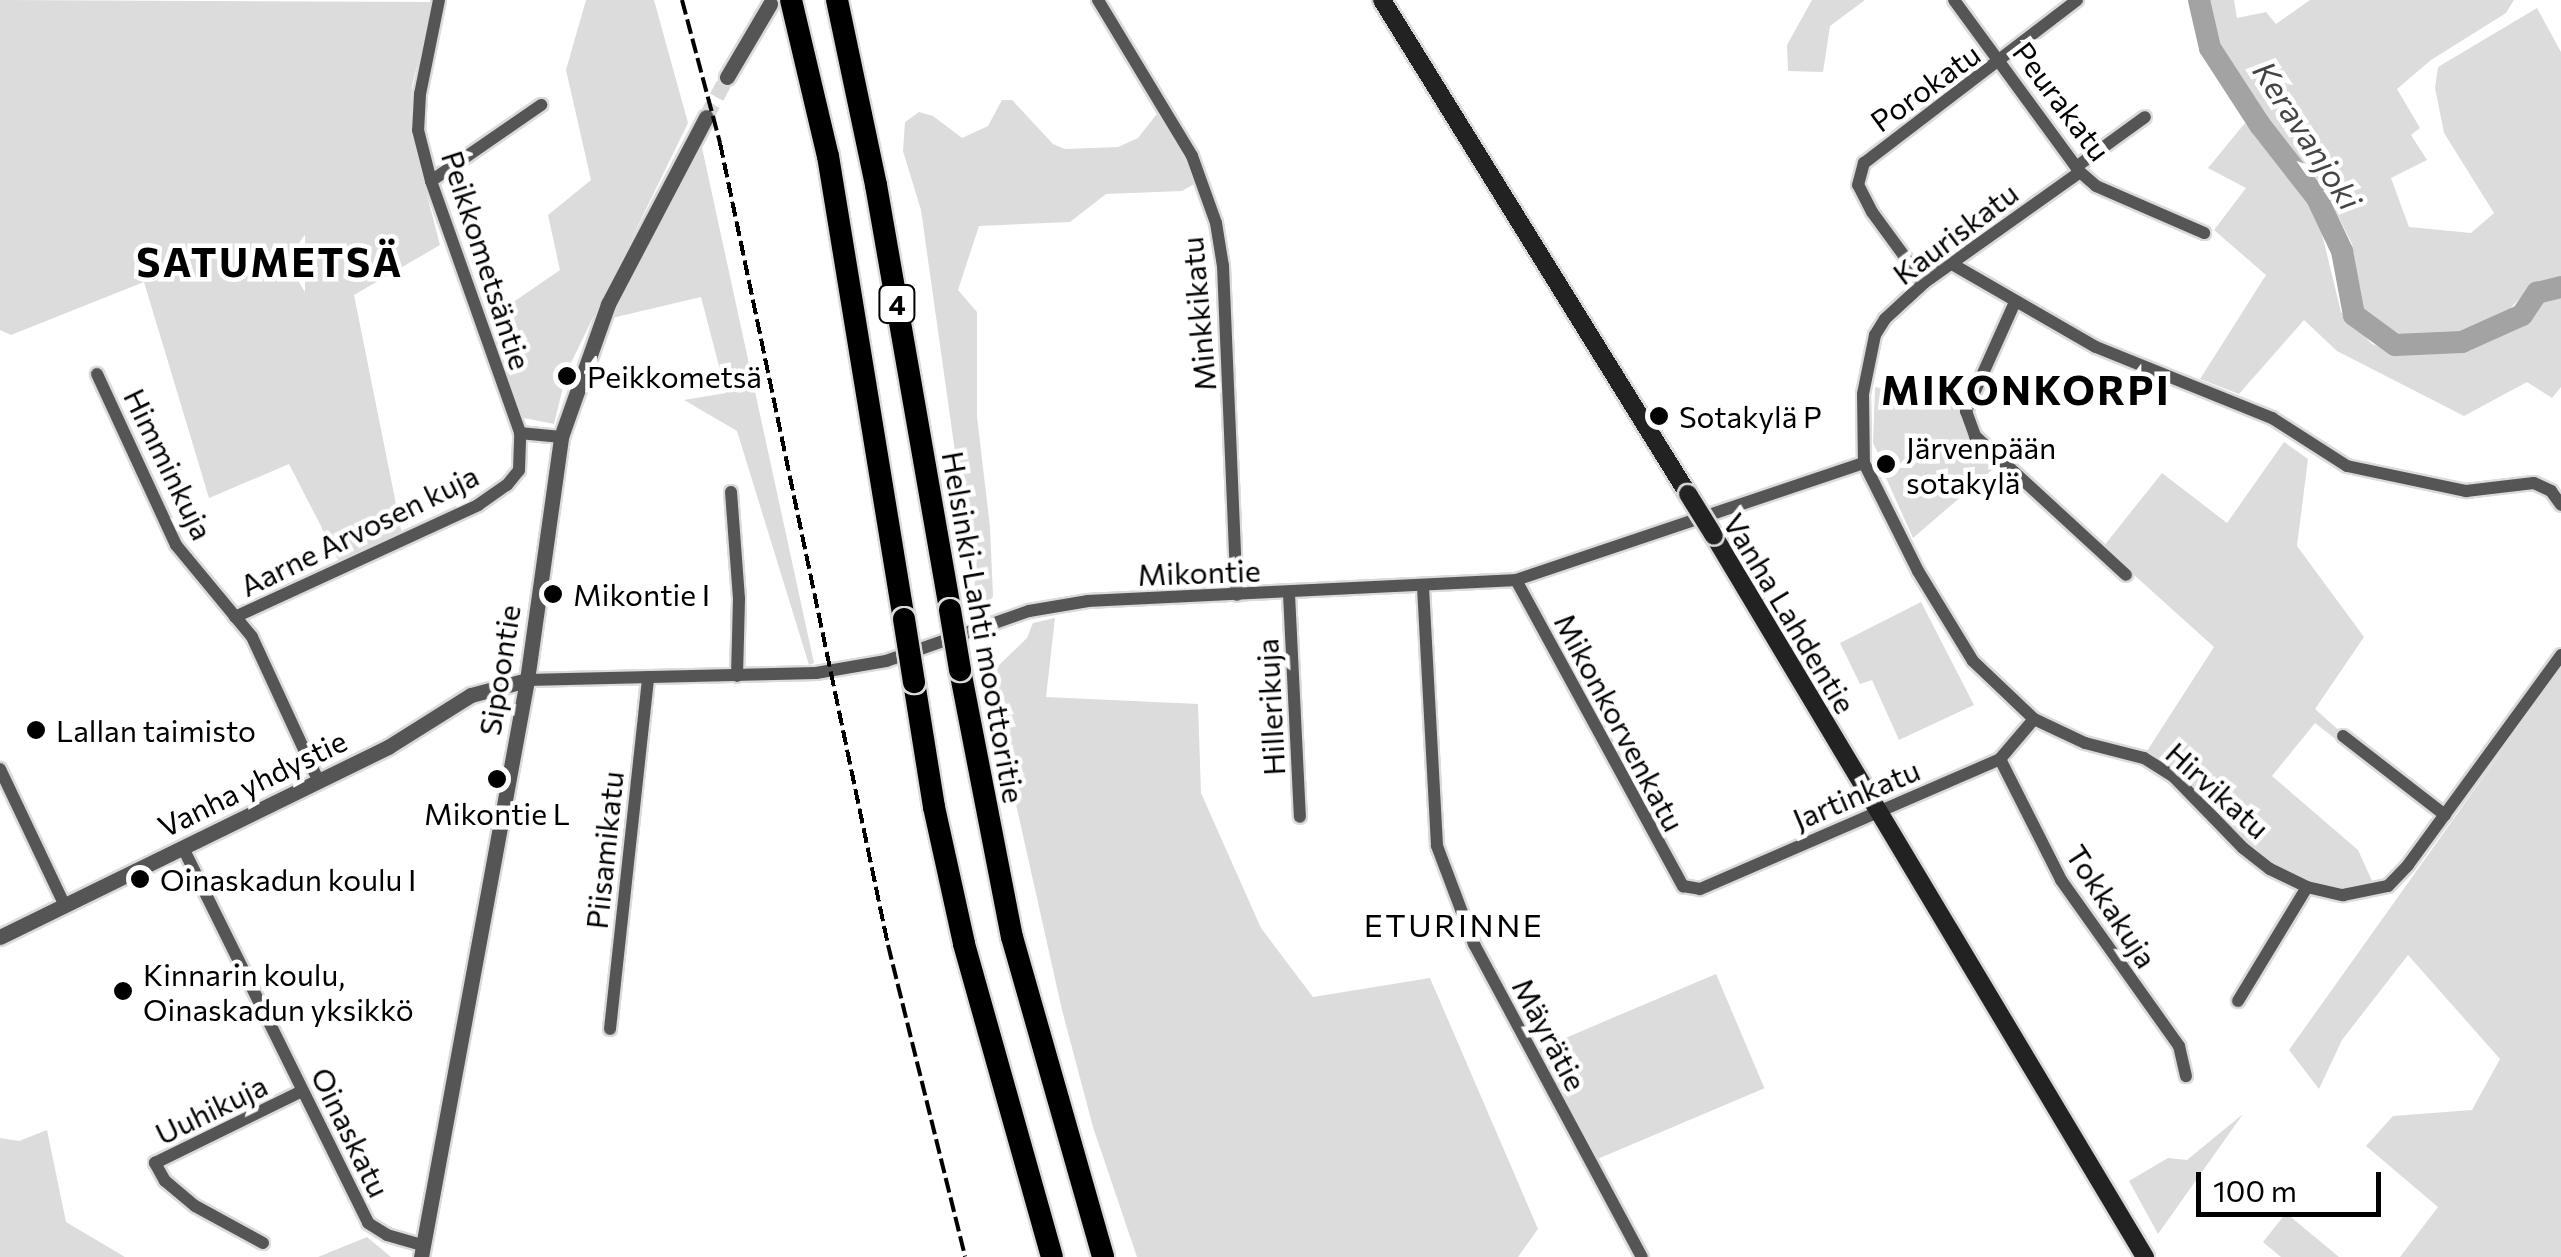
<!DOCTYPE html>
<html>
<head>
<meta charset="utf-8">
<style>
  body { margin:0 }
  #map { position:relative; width:2561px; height:1257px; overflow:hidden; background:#fff; font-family:Commissioner,sans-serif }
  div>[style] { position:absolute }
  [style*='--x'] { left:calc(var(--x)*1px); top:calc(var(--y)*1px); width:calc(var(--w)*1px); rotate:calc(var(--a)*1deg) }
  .green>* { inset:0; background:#dcdcdc; transform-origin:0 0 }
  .river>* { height:22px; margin:-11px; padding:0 11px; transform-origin:11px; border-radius:11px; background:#a3a3a3 }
  .tertiary-tunnel>* { height:15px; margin-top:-7.5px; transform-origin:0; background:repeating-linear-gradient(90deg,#d9d9d9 0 15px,transparent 0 23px) }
  .roads { filter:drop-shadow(2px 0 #dbdbdb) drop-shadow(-2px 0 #dbdbdb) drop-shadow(0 2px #dbdbdb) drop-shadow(0 -2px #dbdbdb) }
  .minor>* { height:12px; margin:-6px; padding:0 6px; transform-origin:6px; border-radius:6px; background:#555 }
  .tertiary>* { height:15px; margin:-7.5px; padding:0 7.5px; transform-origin:7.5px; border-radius:7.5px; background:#555 }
  .secondary>* { height:18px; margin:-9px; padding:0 9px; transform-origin:9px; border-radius:9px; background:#222 }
  .motorway>* { height:22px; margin:-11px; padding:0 11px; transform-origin:11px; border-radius:11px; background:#000 }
  .rail>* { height:4px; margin-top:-2px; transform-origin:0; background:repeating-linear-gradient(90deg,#000 0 15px,transparent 0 20px) }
  .bridges { filter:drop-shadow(2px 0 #dbdbdb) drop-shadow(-2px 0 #dbdbdb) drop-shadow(0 2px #dbdbdb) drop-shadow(0 -2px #dbdbdb) }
  .secondary-bridge>* { height:18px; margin:-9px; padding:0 9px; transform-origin:9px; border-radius:9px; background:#222 }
  .motorway-bridge>* { height:22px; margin:-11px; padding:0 11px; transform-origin:11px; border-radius:11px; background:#000 }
  .dots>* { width:28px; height:28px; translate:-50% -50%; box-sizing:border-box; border:5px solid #fff; border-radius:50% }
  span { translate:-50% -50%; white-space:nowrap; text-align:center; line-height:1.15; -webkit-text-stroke:9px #fff; paint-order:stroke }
  .shield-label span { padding:2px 8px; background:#fff; border:2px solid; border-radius:8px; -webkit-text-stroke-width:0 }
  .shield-label { font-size:28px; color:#000; font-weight:700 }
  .street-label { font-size:30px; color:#000 }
  .poi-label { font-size:30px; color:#000 }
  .left { translate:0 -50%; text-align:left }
  .water-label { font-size:32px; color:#444; font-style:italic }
  .neighbourhood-label { font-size:32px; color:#000; letter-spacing:2.5px }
  .district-label { font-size:40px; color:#000; font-weight:700; letter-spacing:2.5px }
  .scale { position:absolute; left:2196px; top:1172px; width:185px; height:45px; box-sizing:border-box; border:5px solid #000; border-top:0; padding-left:12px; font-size:30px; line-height:35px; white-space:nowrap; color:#000; -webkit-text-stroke:8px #fff; paint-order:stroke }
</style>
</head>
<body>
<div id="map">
  <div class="green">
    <div style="clip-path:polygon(0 0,433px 2px,412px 86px,410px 130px,440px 245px,354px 295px,403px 539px,342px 567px,289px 464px,209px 498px,144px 282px,11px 335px,0 330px)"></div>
    <div style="clip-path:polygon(586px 0,654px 0,688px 123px,567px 371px,554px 424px,514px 416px,480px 325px,560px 270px,548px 215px,591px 180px,566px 70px)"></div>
    <div style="clip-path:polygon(1812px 0,1865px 0,1830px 26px,1823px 72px,1788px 71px,1787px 45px)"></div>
    <div style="clip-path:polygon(2205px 0,2234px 0,2237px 18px,2266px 12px,2276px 24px,2310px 0,2514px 0,2506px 13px,2431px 60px,2397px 89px,2420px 128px,2411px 135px,2427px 160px,2391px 178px,2409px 227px,2471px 233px,2494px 213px,2444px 133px,2435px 88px,2438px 67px,2537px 8px,2561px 52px,2561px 279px,2531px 286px,2510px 309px,2459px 332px,2399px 336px,2362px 311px,2352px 244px,2324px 188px,2268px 120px,2220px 45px)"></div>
    <div style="clip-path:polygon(1002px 100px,1012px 100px,1053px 144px,1065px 149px,1118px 147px,1138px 138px,1156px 115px,1162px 115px,1196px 183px,1182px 191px,1106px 194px,1070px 222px,979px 226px,958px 290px,977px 312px,977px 417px,990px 527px,993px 596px,984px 611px,966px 607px,974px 592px,977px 556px,967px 537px,921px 210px,903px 151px,905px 122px,919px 112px,933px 116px,962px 138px,988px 126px)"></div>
    <div style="clip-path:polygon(2245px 123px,2314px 201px,2341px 312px,2372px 344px,2399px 354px,2467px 351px,2526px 324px,2545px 301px,2561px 297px,2561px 387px,2552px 398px,2527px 382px,2464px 416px,2337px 351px,2304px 320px,2239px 394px,2200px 379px,2266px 275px,2214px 230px,2246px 188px,2208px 168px)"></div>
    <div style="clip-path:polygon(701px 143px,814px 663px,809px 665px,737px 431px,684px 400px,726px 393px,701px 297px,612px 318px)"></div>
    <div style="clip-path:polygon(1875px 387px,1964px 403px,1962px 414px,1999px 464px,1913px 538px,1886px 478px,1895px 464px,1891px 457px,1880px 457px,1873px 443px)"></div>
    <div style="clip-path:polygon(2284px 442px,2308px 459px,2297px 546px,2364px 637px,2315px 709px,2343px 734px,2338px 741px,2315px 723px,2272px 776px,2358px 850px,2373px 883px,2344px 888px,2308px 882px,2272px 862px,2233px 830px,2178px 772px,2147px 751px,2214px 647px,2103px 547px,2162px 473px,2227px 523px)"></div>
    <div style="clip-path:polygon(1921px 602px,1974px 705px,1899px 740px,1872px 680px,1860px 684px,1840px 643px)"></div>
    <div style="clip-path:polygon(1055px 618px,1046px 697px,1198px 704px,1201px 793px,1261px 928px,1313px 997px,1430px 978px,1538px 1229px,1518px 1257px,1137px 1257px,1093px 1127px,1062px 1010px,1001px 737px,997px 667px,1027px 638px,1033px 623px)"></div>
    <div style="clip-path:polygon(2561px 668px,2561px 1257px,2400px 1257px,2438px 1207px,2366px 1146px,2393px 1116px,2472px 1110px,2500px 1059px,2408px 955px,2342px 1040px,2319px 1089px,2289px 1050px)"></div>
    <div style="left:1716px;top:974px;width:124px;height:193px;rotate:67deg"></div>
    <div style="clip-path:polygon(2243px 1114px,2158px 1234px,2129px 1181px,2168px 1158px,2187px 1160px)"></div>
    <div style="clip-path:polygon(47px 1130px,66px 1222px,125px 1257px,0 1257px,0 1138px,19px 1141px)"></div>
    <div style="clip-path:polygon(2286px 1213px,2339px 1257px,2281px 1257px,2263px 1242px)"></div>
    <div style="clip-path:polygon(367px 1237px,391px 1257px,318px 1257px)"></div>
  </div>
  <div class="river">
    <div style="--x:2199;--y:0;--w:49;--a:77.1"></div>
    <div style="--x:2210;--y:48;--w:92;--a:57"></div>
    <div style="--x:2260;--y:125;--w:93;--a:52"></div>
    <div style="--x:2317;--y:198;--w:59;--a:64.7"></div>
    <div style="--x:2342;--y:251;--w:65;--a:79.4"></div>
    <div style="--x:2354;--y:315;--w:51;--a:36.2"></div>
    <div style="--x:2395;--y:345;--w:67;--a:-2.6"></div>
    <div style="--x:2462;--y:342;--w:66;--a:-24.2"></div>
    <div style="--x:2522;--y:315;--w:27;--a:-56"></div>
    <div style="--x:2537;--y:293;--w:25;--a:-14"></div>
  </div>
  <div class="tertiary-tunnel">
    <div style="--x:706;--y:117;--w:45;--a:-62.3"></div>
  </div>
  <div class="roads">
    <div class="minor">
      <div style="--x:439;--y:0;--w:96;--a:101.4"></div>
      <div style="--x:420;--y:94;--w:36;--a:93"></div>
      <div style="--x:418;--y:130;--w:53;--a:75.7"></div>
      <div style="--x:431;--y:181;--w:267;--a:70.5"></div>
      <div style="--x:520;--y:433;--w:41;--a:5.6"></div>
      <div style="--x:1098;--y:0;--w:182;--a:58.9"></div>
      <div style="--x:1192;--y:156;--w:71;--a:70.3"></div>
      <div style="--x:1216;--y:223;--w:44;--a:80.8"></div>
      <div style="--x:1223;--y:266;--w:329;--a:87.6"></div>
      <div style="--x:1954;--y:0;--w:213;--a:53.8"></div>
      <div style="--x:2080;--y:172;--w:21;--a:41"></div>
      <div style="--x:2096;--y:186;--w:118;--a:23.5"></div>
      <div style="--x:2076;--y:167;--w:85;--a:-35.9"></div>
      <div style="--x:2080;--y:172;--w:191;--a:144.6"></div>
      <div style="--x:1924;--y:283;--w:53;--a:137.3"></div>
      <div style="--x:1885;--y:319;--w:19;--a:122"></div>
      <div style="--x:1875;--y:335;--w:60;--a:101.5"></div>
      <div style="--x:1863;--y:394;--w:69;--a:89.2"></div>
      <div style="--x:1864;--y:463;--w:121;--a:63.4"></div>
      <div style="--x:1918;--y:571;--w:105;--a:58.6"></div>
      <div style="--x:1973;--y:661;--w:84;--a:43.6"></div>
      <div style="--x:2034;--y:719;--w:56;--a:25.2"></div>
      <div style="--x:2085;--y:743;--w:61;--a:14.3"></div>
      <div style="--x:2144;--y:758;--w:36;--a:32"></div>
      <div style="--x:2174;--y:777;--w:99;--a:45.8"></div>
      <div style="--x:2243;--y:848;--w:34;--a:38"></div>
      <div style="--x:2270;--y:869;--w:41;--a:25.9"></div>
      <div style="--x:2307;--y:887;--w:37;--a:13"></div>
      <div style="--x:2343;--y:895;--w:46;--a:-11.3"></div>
      <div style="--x:2388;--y:886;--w:29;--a:-46"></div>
      <div style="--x:2408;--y:865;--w:260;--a:-53.9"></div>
      <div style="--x:431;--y:181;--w:134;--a:-34.6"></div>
      <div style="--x:1952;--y:264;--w:166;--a:30"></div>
      <div style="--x:2096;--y:347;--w:190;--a:22"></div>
      <div style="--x:2272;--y:418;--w:89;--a:32.6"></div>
      <div style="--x:2347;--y:466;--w:122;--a:11.9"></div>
      <div style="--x:2466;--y:491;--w:68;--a:-6.7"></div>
      <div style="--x:2534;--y:483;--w:19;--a:25"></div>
      <div style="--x:2551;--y:491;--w:17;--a:54"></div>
      <div style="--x:1924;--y:283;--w:88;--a:-126.2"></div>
      <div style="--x:1872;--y:212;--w:30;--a:-117"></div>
      <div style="--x:1858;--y:185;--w:23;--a:-75"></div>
      <div style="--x:1864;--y:163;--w:268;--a:-37.4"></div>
      <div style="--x:2015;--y:302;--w:120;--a:114.2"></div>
      <div style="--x:1966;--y:411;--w:27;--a:70"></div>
      <div style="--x:1975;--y:436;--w:205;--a:42.6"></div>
      <div style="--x:97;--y:374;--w:188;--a:65.2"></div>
      <div style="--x:176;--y:545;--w:119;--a:50.4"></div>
      <div style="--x:252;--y:637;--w:157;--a:65.2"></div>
      <div style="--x:731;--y:492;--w:107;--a:85.7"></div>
      <div style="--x:739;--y:599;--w:77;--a:91.5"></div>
      <div style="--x:1516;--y:580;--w:349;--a:61.4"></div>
      <div style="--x:1683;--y:886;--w:17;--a:10"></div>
      <div style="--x:1700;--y:889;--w:327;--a:-23.4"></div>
      <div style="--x:2000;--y:759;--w:52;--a:-49.6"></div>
      <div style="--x:1423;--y:587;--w:259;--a:86.9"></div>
      <div style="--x:1437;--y:846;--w:105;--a:69.3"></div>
      <div style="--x:1474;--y:944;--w:355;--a:61.8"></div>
      <div style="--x:1289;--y:594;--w:223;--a:87.2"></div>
      <div style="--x:235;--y:617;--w:268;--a:-24.7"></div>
      <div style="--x:478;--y:505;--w:35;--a:-35"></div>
      <div style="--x:507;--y:485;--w:19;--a:-51"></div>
      <div style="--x:519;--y:470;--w:37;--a:-88"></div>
      <div style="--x:527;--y:680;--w:289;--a:-1.4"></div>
      <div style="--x:816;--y:673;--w:71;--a:-9.7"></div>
      <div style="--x:886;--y:661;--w:151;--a:-19.3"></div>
      <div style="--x:1029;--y:611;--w:60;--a:-9.6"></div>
      <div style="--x:1088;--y:601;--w:429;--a:-2.8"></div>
      <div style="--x:1516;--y:580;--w:367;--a:-18.6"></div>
      <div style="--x:2343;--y:736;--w:129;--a:37.8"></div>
      <div style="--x:2000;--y:759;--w:136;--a:63.2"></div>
      <div style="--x:2061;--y:880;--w:204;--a:54.6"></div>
      <div style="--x:2179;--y:1046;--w:31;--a:77"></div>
      <div style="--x:0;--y:769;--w:149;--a:64.6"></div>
      <div style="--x:183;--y:848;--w:418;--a:63.7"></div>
      <div style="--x:368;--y:1223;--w:22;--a:32"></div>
      <div style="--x:387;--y:1235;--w:37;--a:16"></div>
      <div style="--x:2238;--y:1001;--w:133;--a:-58.8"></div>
      <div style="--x:610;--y:1029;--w:354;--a:-83.8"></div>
      <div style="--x:263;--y:1243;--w:77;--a:-151.4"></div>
      <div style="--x:195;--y:1206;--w:39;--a:-140"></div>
      <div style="--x:165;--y:1181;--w:21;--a:-119"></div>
      <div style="--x:155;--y:1163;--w:164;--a:-26.1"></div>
    </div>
    <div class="tertiary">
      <div style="--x:727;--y:77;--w:85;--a:-59.5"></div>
      <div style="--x:0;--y:937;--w:432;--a:-26.1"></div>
      <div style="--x:388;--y:747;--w:98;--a:-32.1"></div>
      <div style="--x:471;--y:695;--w:58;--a:-15"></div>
      <div style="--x:421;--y:1257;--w:587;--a:-79.59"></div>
      <div style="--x:527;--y:680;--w:245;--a:-82"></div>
      <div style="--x:561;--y:437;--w:141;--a:-70.5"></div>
      <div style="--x:608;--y:304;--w:211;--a:-62.3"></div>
    </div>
    <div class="secondary">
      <div style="--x:1382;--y:0;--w:581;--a:58.22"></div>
      <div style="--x:1714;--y:536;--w:840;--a:59.13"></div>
    </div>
    <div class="motorway">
      <div style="--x:791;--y:0;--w:160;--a:76.7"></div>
      <div style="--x:828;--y:156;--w:469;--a:80.7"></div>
      <div style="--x:837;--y:0;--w:189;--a:78.1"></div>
      <div style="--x:876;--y:185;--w:431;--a:80.1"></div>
      <div style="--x:960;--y:670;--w:272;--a:79"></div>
      <div style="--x:1012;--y:937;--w:333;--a:74.1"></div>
      <div style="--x:914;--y:682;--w:127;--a:80.9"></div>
      <div style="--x:934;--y:807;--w:140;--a:77.6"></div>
      <div style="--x:964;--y:944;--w:325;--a:74.3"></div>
    </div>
  </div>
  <div class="rail">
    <div style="--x:682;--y:0;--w:148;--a:75.1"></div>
    <div style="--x:720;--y:143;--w:819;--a:78.17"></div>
    <div style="--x:888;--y:945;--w:321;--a:76.1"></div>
  </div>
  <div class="bridges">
    <div class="secondary-bridge">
      <div style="--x:1688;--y:494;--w:49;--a:58.2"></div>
    </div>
    <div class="motorway-bridge">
      <div style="--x:950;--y:610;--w:61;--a:80.5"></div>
      <div style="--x:904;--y:619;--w:64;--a:81"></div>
    </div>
  </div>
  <div class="dots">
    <div style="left:567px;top:376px;background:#000"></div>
    <div style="left:1659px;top:416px;background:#000"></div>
    <div style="left:1886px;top:464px;background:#000"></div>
    <div style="left:553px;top:594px;background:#000"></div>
    <div style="left:36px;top:730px;background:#000"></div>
    <div style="left:497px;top:779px;background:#000"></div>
    <div style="left:140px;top:879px;background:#000"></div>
    <div style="left:123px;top:991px;background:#000"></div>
  </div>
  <div class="shield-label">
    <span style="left:897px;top:304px">4</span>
  </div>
  <div class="street-label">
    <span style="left:1925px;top:87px;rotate:-36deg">Porokatu</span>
    <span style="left:2062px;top:101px;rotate:53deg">Peurakatu</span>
    <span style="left:1955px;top:233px;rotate:-37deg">Kauriskatu</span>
    <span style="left:487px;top:260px;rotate:72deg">Peikkometsäntie</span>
    <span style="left:1198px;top:314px;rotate:-95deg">Minkkikatu</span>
    <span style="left:169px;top:464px;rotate:64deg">Himminkuja</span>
    <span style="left:359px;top:530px;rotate:-26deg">Aarne Arvosen kuja</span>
    <span style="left:1199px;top:572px;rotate:-2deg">Mikontie</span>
    <span style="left:1790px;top:613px;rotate:59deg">Vanha Lahdentie</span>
    <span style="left:984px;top:627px;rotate:80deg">Helsinki-Lahti moottoritie</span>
    <span style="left:499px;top:670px;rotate:-81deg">Sipoontie</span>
    <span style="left:1270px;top:707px;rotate:-93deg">Hillerikuja</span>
    <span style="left:1620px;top:722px;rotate:62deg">Mikonkorvenkatu</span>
    <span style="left:252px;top:783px;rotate:-26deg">Vanha yhdystie</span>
    <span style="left:2218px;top:790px;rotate:42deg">Hirvikatu</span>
    <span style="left:1856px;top:794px;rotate:-23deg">Jartinkatu</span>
    <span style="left:604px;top:850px;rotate:-84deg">Piisamikatu</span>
    <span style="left:2112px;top:906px;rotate:57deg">Tokkakuja</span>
    <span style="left:1550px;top:1034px;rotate:62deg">Mäyrätie</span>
    <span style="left:211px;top:1109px;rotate:-26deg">Uuhikuja</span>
    <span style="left:351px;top:1132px;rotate:64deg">Oinaskatu</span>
  </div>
  <div class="poi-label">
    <span class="left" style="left:587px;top:376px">Peikkometsä</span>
    <span class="left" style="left:1679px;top:416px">Sotakylä P</span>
    <span class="left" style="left:1906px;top:464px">Järvenpään<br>sotakylä</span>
    <span class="left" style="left:573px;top:594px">Mikontie I</span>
    <span class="left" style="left:56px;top:730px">Lallan taimisto</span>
    <span style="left:497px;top:813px">Mikontie L</span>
    <span class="left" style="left:160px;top:879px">Oinaskadun koulu I</span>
    <span class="left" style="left:143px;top:991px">Kinnarin koulu,<br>Oinaskadun yksikkö</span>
  </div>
  <div class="water-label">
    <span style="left:2308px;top:135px;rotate:57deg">Keravanjoki</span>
  </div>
  <div class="neighbourhood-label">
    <span style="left:1454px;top:924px">ETURINNE</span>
  </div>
  <div class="district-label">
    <span style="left:270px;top:261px">SATUMETSÄ</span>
    <span style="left:2026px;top:389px">MIKONKORPI</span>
  </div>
  <div class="scale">100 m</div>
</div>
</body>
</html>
